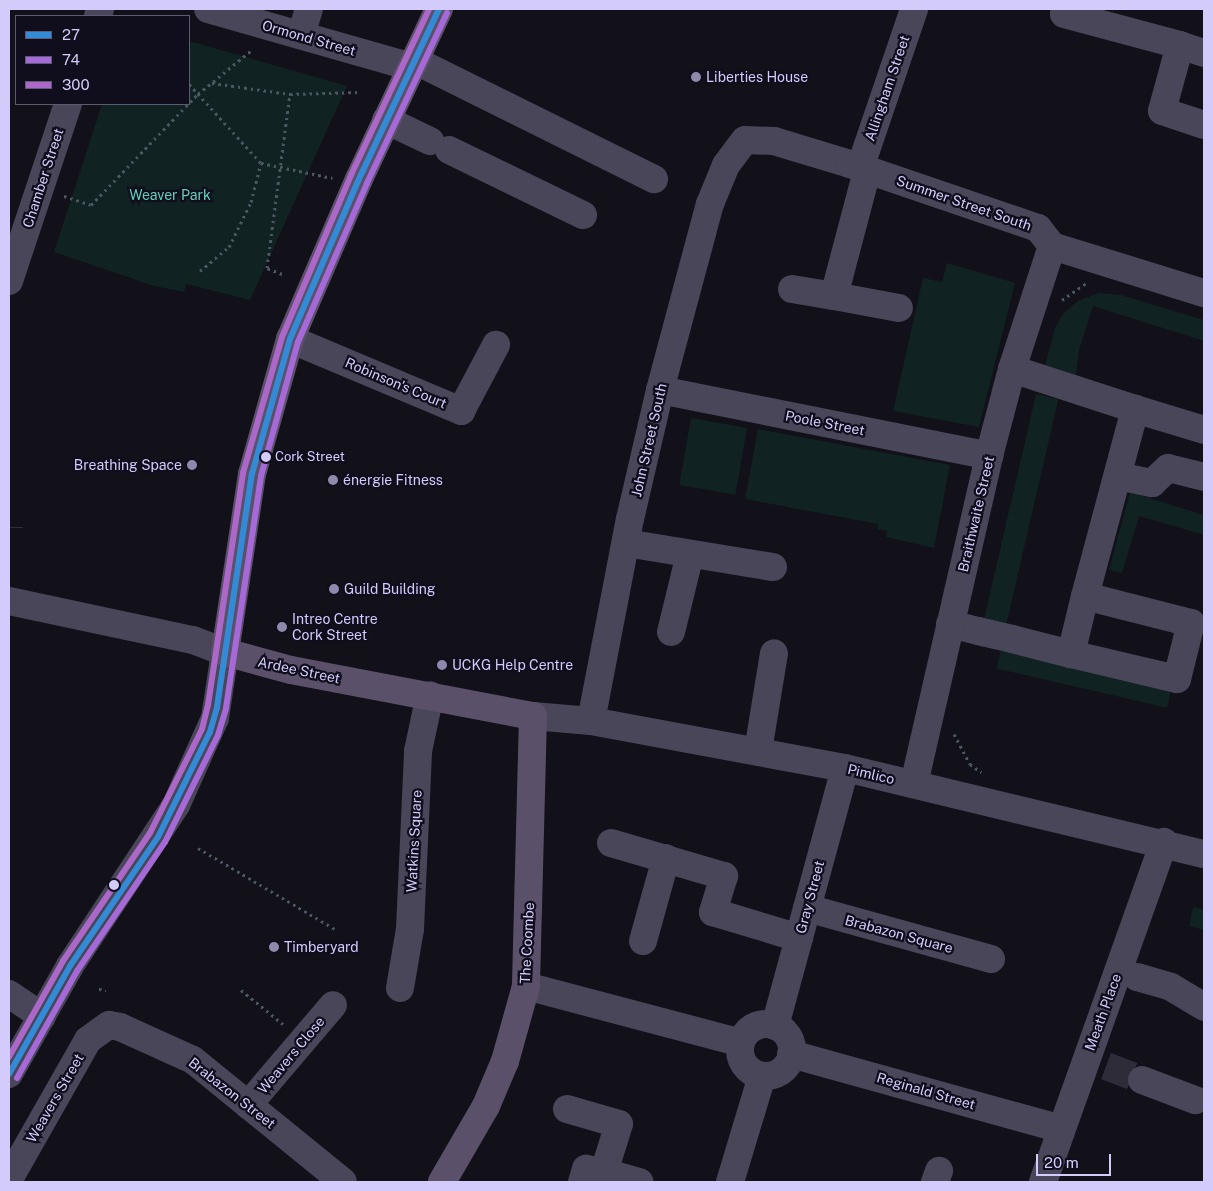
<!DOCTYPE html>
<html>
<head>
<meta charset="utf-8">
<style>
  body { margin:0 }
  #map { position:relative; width:1213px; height:1191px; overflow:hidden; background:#121018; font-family:"Public Sans",sans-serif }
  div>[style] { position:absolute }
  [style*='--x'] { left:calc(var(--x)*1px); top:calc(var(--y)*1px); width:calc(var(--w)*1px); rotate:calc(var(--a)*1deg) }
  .green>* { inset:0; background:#112223; transform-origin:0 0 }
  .minor-tunnel>* { height:28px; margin-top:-14px; transform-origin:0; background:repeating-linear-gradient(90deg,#2f2c3a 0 28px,transparent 0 42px) }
  .path>* { height:3px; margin-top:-1.5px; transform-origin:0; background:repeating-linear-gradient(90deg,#4b5762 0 2.5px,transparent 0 6.5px) }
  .minor>* { height:28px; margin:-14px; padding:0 14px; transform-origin:14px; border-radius:14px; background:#484658 }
  .minor>.ring { margin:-14px; padding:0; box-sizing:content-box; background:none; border:28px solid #484658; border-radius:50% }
  .major>* { height:28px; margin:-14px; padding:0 14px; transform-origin:14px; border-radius:14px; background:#5b506a }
  .bus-1>* { height:6px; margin:-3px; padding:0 3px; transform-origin:3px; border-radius:3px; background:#338bd7 }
  .bus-2>* { height:6px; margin:-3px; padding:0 3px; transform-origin:3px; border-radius:3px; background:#a569d8 }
  .bus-3>* { height:6px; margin:-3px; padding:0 3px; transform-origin:3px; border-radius:3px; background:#ac68c9 }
  .dots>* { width:14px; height:14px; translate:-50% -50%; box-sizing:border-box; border:2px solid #100d1c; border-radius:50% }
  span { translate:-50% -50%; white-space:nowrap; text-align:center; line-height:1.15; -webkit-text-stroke:4.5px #100d1c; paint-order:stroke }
  .bus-label { font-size:13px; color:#d3ccfa }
  .left { translate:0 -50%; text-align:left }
  .street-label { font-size:14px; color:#d3ccfa }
  .poi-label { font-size:14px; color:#d3ccfa }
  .right { translate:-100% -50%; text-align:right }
  .park-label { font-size:14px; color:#60d2ba }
  .frame { position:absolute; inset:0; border:10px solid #d3ccfa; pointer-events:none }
  .legend { position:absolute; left:15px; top:15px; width:175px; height:90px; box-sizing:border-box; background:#100d1c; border:1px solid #5e5975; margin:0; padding:6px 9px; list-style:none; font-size:15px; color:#d3ccfa }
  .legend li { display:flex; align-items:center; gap:10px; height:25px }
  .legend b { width:25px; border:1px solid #5e5975 }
  .scale { position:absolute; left:1036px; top:1154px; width:75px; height:22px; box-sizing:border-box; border:2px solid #d3ccfa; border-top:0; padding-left:6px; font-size:15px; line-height:18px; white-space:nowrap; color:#d3ccfa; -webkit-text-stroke:4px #100d1c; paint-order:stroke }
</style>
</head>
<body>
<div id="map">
  <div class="green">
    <div style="clip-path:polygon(189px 41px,347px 86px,250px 300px,186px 284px,184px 292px,154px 286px,54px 252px,102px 104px,189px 104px)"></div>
    <div style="clip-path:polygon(947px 263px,1015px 283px,979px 427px,893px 411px,923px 278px,942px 282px)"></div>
    <div style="clip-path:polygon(1099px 293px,1121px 295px,1204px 320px,1204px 341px,1093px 306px,1079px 350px,1076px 375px,1045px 366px,1055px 328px,1063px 314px,1078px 301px)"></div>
    <div style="left:1036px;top:394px;width:23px;height:230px;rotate:13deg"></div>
    <div style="left:691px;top:418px;width:57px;height:68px;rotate:10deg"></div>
    <div style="clip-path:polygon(758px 429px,950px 465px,934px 548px,886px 537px,887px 531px,877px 529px,878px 524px,745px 499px)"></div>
    <div style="clip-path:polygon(1130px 492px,1204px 515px,1204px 535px,1139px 516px,1122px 573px,1109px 570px)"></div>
    <div style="left:1001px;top:649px;width:175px;height:20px;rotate:13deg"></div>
    <div style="clip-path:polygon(1193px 907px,1204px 909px,1204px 930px,1189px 926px)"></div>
  </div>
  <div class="minor-tunnel">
    <div style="--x:9;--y:528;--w:1;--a:-90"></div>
    <div style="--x:1106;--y:1066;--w:39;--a:21"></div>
  </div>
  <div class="path">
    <div style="--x:212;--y:83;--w:79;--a:8"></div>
    <div style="--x:290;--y:94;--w:71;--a:-1.6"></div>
    <div style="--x:189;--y:84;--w:107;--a:47.7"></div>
    <div style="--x:261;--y:163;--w:73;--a:11.9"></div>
    <div style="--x:64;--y:196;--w:28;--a:18"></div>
    <div style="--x:91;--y:205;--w:154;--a:-46.1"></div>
    <div style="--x:198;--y:94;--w:71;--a:-39.3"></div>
    <div style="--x:200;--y:271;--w:38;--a:-40"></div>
    <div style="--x:229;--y:247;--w:50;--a:-63.9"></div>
    <div style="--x:251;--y:202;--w:40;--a:-75.6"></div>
    <div style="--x:282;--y:274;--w:16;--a:-158"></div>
    <div style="--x:267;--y:268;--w:176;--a:-82.5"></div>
    <div style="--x:1062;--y:300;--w:29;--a:-35"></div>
    <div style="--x:954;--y:734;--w:34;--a:62"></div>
    <div style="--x:970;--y:764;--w:14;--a:36"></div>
    <div style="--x:198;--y:848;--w:159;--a:30.6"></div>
    <div style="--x:99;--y:989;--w:7;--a:8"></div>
    <div style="--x:241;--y:990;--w:54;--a:39"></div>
  </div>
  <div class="minor">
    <div style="--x:208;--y:9;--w:211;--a:15.9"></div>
    <div style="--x:1066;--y:9;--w:5;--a:112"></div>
    <div style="--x:1064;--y:14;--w:120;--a:15"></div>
    <div style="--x:98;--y:16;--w:7;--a:-74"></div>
    <div style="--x:301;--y:35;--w:27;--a:-73"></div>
    <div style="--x:1204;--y:53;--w:25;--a:-162"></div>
    <div style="--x:1180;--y:45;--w:68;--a:105.3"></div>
    <div style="--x:1162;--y:111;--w:44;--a:18.4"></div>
    <div style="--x:414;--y:60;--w:268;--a:26.4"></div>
    <div style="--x:386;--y:120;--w:49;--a:25.5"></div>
    <div style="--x:449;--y:150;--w:149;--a:25.9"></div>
    <div style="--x:860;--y:168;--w:168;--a:-71.2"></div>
    <div style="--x:867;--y:171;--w:129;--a:104.8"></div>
    <div style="--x:834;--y:296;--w:66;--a:10.5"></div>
    <div style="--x:9;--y:281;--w:187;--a:-71.6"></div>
    <div style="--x:792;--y:289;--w:43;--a:9.5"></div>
    <div style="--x:290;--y:339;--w:186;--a:22.8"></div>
    <div style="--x:461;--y:411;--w:75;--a:-62.1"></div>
    <div style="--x:1012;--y:369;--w:129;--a:18"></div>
    <div style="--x:660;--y:390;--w:336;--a:11.3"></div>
    <div style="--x:1118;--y:476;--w:35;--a:12"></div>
    <div style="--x:1152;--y:483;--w:22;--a:-43"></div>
    <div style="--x:1168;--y:468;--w:37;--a:14"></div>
    <div style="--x:626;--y:543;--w:149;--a:9.3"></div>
    <div style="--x:1085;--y:596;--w:194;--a:-75"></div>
    <div style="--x:1135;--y:409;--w:72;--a:16.9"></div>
    <div style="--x:9;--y:601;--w:188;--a:12"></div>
    <div style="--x:193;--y:640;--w:34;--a:21"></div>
    <div style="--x:225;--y:652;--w:67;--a:98.6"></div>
    <div style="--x:215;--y:718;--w:95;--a:114.1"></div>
    <div style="--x:176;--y:805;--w:193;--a:123.4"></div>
    <div style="--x:70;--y:966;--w:124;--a:119.5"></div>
    <div style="--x:950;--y:624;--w:29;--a:14"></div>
    <div style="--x:978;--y:631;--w:35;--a:13"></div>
    <div style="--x:1012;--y:639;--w:61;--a:14.3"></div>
    <div style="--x:1071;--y:654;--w:109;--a:13.3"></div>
    <div style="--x:1177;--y:679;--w:58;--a:-76"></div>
    <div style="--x:1191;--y:623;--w:109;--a:-165.7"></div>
    <div style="--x:1085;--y:596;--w:60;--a:103.6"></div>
    <div style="--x:671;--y:632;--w:80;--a:-76.3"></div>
    <div style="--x:533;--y:716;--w:58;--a:4.9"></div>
    <div style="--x:591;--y:721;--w:258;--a:10.5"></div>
    <div style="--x:845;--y:768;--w:369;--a:13.5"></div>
    <div style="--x:591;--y:721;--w:206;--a:-79.1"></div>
    <div style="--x:630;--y:519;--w:132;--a:-76.9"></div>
    <div style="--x:660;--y:390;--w:193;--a:-75"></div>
    <div style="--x:710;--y:204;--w:42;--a:-67.7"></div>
    <div style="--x:726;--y:165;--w:31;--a:-53"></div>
    <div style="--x:745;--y:140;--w:29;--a:2"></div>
    <div style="--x:774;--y:141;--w:79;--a:16.8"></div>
    <div style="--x:850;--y:164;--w:199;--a:18.8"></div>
    <div style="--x:1038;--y:228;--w:23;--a:52"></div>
    <div style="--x:1052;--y:246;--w:159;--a:17.2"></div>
    <div style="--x:758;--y:751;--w:99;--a:-80.7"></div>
    <div style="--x:914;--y:784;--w:336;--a:-77.1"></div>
    <div style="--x:989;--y:456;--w:90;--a:-75.2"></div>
    <div style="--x:1012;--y:369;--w:129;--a:-72"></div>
    <div style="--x:611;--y:843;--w:118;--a:16.3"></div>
    <div style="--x:724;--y:876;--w:38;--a:107"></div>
    <div style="--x:713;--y:912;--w:90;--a:16.8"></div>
    <div style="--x:807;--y:908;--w:191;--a:15.5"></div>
    <div style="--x:643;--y:941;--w:86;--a:-74.5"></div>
    <div style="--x:1137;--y:977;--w:35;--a:16"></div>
    <div style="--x:1171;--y:987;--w:39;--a:31"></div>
    <div style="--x:526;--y:986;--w:222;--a:14.8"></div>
    <div style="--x:400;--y:988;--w:60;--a:-80.4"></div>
    <div style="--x:410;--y:929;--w:178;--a:-87.4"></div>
    <div style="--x:418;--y:751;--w:57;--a:-77.9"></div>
    <div style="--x:9;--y:994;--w:40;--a:34"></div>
    <div class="ring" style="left:740px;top:1024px;width:24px;height:24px"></div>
    <div style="--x:775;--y:1026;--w:267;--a:-74.8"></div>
    <div style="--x:791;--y:1054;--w:280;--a:15.5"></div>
    <div style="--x:1142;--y:1080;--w:57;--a:20.7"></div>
    <div style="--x:248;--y:1105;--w:131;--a:-49.6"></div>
    <div style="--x:567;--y:1109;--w:54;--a:16.1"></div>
    <div style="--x:619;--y:1124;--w:50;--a:107.4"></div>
    <div style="--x:604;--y:1172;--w:37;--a:16"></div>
    <div style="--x:9;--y:1179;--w:160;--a:-60.4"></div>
    <div style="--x:88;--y:1040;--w:26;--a:-36"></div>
    <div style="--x:109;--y:1025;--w:11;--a:10"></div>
    <div style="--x:120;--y:1027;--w:80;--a:24.3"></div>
    <div style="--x:193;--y:1060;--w:193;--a:39.1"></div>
    <div style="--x:582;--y:1182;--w:14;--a:-73"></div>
    <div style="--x:586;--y:1169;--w:18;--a:9"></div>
    <div style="--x:730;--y:1182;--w:111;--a:-73.2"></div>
    <div style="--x:935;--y:1182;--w:12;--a:-70"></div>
    <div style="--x:1043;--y:1182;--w:361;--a:-70.4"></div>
  </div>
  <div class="major">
    <div style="--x:439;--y:9;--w:188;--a:115.2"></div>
    <div style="--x:359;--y:179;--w:174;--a:113.3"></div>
    <div style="--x:290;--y:339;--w:140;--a:105.7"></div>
    <div style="--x:252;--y:474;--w:180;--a:98.6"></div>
    <div style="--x:225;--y:652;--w:68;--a:15.3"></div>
    <div style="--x:291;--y:670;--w:246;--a:10.8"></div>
    <div style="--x:533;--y:716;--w:270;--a:91.5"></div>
    <div style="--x:526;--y:986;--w:78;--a:105.6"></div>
    <div style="--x:505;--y:1061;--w:49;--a:112.9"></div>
    <div style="--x:486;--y:1106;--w:88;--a:120.1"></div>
  </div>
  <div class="bus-1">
    <div style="--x:9;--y:1074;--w:124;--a:-60.5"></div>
    <div style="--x:70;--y:966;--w:156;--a:-55.7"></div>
    <div style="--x:158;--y:837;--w:117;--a:-63.7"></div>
    <div style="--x:210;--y:732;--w:26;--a:-74"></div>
    <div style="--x:217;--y:707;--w:236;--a:-81.5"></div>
    <div style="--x:252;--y:474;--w:140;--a:-74.3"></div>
    <div style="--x:290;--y:339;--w:174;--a:-66.7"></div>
    <div style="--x:359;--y:179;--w:188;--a:-64.8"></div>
  </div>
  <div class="bus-2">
    <div style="--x:17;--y:1078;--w:123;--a:-60.7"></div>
    <div style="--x:77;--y:971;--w:156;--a:-55.7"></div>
    <div style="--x:165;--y:842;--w:119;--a:-63.6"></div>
    <div style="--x:218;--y:735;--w:28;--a:-73"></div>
    <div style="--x:226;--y:708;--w:235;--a:-81.4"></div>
    <div style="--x:261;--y:476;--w:139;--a:-74.6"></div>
    <div style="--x:298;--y:342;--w:173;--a:-66.5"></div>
    <div style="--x:367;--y:183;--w:188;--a:-64.8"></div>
  </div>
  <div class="bus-3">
    <div style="--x:9;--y:1057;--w:110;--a:-60.6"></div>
    <div style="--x:63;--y:961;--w:155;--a:-55.8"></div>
    <div style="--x:150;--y:833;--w:116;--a:-63.4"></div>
    <div style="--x:202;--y:729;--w:25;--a:-76"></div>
    <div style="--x:208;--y:705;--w:235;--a:-81.4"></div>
    <div style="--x:243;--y:473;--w:141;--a:-74"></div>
    <div style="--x:282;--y:337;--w:176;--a:-66.9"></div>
    <div style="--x:351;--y:175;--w:183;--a:-64.8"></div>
  </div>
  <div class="dots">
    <div style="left:696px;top:77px;background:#8f8aab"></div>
    <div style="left:266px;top:457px;background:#d3ccfa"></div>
    <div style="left:192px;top:465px;background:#8f8aab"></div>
    <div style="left:333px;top:480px;background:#8f8aab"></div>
    <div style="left:334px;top:589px;background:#8f8aab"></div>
    <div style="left:282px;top:627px;background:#8f8aab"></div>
    <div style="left:442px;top:665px;background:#8f8aab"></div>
    <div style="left:114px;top:885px;background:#d3ccfa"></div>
    <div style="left:274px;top:947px;background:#8f8aab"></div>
  </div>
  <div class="bus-label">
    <span class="left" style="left:275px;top:457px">Cork Street</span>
  </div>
  <div class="street-label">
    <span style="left:309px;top:38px;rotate:16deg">Ormond Street</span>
    <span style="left:887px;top:88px;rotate:-71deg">Allingham Street</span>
    <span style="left:43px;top:178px;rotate:-72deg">Chamber Street</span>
    <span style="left:964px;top:203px;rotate:19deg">Summer Street South</span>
    <span style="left:396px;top:383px;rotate:23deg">Robinson's Court</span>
    <span style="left:825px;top:423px;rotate:11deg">Poole Street</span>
    <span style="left:649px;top:440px;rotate:-77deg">John Street South</span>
    <span style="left:976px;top:514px;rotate:-77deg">Braithwaite Street</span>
    <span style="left:299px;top:670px;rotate:12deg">Ardee Street</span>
    <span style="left:871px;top:774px;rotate:13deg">Pimlico</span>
    <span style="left:414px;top:841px;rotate:-87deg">Watkins Square</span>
    <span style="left:810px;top:897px;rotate:-75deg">Gray Street</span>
    <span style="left:899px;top:934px;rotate:15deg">Brabazon Square</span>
    <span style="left:527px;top:943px;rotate:-87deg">The Coombe</span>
    <span style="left:1103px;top:1012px;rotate:-70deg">Meath Place</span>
    <span style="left:291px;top:1055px;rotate:-50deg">Weavers Close</span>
    <span style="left:926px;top:1091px;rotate:16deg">Reginald Street</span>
    <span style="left:232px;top:1093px;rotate:38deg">Brabazon Street</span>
    <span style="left:55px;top:1098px;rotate:-60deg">Weavers Street</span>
  </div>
  <div class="poi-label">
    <span class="left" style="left:706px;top:77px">Liberties House</span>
    <span class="right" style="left:182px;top:465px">Breathing Space</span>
    <span class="left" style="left:343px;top:480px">énergie Fitness</span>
    <span class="left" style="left:344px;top:589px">Guild Building</span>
    <span class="left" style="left:292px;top:627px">Intreo Centre<br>Cork Street</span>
    <span class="left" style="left:452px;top:665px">UCKG Help Centre</span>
    <span class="left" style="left:284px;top:947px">Timberyard</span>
  </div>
  <div class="park-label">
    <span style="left:170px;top:195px">Weaver Park</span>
  </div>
  <div class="frame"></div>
  <ul class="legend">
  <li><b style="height:6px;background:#338bd7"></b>27</li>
  <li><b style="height:6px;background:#a569d8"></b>74</li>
  <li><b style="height:6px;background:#ac68c9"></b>300</li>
  </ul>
  <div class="scale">20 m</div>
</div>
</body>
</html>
